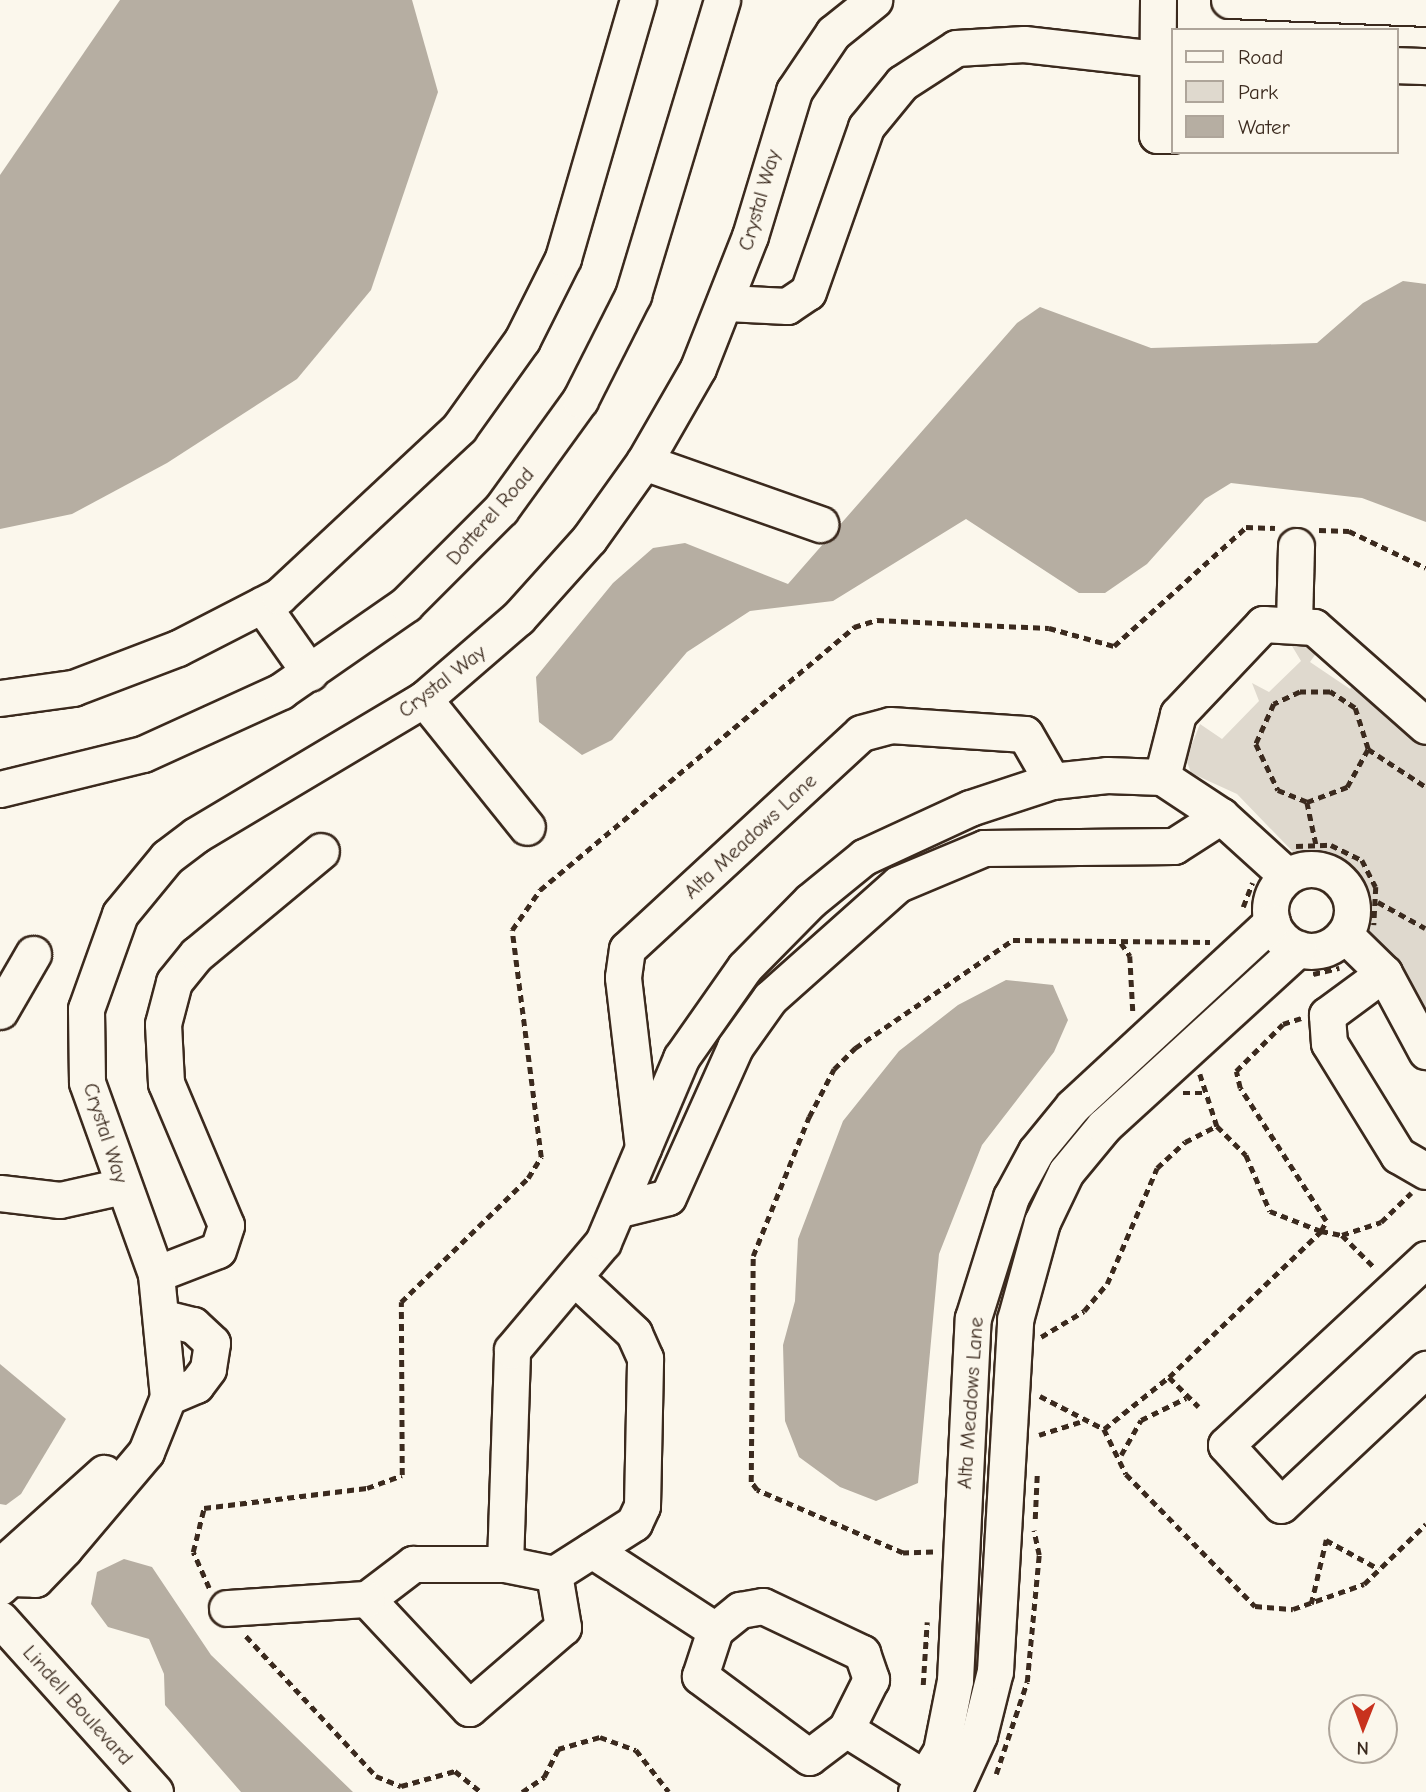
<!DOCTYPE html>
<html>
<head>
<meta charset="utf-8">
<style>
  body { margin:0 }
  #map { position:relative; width:1426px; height:1792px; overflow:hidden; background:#fbf7ec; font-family:"Comic Neue",sans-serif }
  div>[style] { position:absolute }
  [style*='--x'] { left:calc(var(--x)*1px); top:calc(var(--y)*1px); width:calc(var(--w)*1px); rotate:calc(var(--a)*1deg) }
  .green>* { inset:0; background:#dfd9ce }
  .water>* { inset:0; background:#b6aea2 }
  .path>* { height:4.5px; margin-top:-2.25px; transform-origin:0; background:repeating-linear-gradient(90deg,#3b2a1e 0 7px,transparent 0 12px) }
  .roads { filter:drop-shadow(2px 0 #3b2a1e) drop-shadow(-2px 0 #3b2a1e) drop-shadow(0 2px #3b2a1e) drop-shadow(0 -2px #3b2a1e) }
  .minor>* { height:35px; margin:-17.5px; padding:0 17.5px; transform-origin:17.5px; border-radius:17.5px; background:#fbf7ec }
  .minor>.ring { margin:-17.5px; padding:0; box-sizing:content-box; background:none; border:35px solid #fbf7ec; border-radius:50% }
  span { translate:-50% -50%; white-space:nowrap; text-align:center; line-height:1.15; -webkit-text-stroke:7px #fbf7ec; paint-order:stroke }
  .street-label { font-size:21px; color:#3b2a1e }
  .legend { position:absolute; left:1171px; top:28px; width:228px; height:126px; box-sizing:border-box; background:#fbf7ec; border:2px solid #aea59a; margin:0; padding:9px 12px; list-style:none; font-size:21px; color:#3b2a1e }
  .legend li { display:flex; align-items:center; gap:14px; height:35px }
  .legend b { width:35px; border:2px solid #aea59a }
  .north { position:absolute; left:1328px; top:1694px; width:70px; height:70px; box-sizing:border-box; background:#fbf7ec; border:2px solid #aea59a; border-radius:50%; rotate:181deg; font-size:19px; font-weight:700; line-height:28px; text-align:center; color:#3b2a1e }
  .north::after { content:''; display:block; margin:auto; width:24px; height:32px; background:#c8321e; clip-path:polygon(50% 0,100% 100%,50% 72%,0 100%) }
</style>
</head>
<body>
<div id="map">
  <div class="green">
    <div style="clip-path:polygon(1304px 639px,1322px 645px,1310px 662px,1350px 689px,1359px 675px,1369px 680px,1360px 694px,1402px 730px,1415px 725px,1426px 741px,1426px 1027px,1387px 952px,1363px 928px,1365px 892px,1351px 871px,1321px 854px,1297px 856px,1237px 794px,1191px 773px,1186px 759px,1200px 724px,1222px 739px,1259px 701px,1252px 683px,1269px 692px,1301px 661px,1292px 646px)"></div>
  </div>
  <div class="water">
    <div style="clip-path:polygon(120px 0,412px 0,438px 92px,371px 290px,297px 379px,167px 463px,72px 514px,0 529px,0 175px)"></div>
    <div style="clip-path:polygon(1403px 281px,1426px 284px,1426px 522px,1362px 498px,1231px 483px,1205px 499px,1147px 564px,1105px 593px,1079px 593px,966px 519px,833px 601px,750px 611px,687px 652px,612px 740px,582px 755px,539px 722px,536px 677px,613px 583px,653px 548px,685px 543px,788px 584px,1017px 323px,1040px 307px,1151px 348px,1317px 343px,1363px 303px)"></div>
    <div style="clip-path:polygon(1006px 980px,1053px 985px,1068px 1020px,1054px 1052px,982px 1145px,939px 1254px,918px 1483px,876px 1501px,840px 1487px,799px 1457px,785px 1421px,783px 1345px,795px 1301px,798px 1239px,843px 1121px,899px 1051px,958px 1005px)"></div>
    <div style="clip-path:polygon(0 1364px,66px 1419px,21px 1494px,6px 1505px,0 1504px)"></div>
    <div style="clip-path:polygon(124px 1559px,152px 1567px,211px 1655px,353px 1792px,241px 1792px,165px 1705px,164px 1674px,149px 1639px,108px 1627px,91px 1604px,97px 1572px)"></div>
  </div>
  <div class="path">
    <div style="--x:1319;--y:530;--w:30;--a:2"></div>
    <div style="--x:1349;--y:531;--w:85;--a:25.7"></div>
    <div style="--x:1368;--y:749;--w:69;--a:33.2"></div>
    <div style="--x:1307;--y:802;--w:43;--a:-20.6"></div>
    <div style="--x:1347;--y:787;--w:43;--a:-61.1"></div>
    <div style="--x:1368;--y:749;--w:43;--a:-107.6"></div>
    <div style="--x:1355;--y:708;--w:30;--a:-147"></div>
    <div style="--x:1330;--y:692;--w:30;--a:180"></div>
    <div style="--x:1300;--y:692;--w:29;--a:155"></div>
    <div style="--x:1274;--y:704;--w:44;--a:114.2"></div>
    <div style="--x:1256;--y:744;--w:51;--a:64.4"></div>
    <div style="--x:1278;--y:790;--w:31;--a:22"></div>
    <div style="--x:1307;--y:802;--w:43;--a:77.9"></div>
    <div style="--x:1296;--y:846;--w:35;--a:-2"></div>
    <div style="--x:1331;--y:845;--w:34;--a:26"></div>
    <div style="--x:1362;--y:860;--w:30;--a:63"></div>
    <div style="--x:1376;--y:887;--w:38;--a:93"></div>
    <div style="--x:1378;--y:902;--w:54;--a:29"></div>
    <div style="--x:1243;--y:907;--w:26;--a:-69"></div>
    <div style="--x:1121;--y:943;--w:16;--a:55"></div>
    <div style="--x:1130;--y:956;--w:56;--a:86.9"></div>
    <div style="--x:1313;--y:974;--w:27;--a:-13"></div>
    <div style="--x:1200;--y:1074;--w:55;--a:71.9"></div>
    <div style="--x:1217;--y:1126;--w:41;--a:45"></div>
    <div style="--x:1246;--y:1155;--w:61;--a:66.8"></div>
    <div style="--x:1270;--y:1211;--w:55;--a:21.4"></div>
    <div style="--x:1321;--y:1231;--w:11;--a:-63"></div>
    <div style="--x:1326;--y:1221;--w:158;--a:-122.9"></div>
    <div style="--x:1240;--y:1088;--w:17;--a:-103"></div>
    <div style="--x:1236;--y:1071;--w:66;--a:-45"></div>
    <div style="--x:1283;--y:1024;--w:19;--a:-18"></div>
    <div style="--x:1183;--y:1093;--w:21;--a:0"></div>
    <div style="--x:1342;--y:1235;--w:41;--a:-18.4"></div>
    <div style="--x:1381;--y:1222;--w:42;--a:-44"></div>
    <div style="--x:1041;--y:1337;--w:50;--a:-31.2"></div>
    <div style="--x:1084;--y:1311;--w:35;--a:-50"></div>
    <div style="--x:1107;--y:1284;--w:126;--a:-66.7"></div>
    <div style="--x:1157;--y:1168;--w:38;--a:-43"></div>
    <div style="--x:1185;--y:1142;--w:36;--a:-27"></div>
    <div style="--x:1169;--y:1377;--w:42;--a:45"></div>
    <div style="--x:1040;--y:1396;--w:72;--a:27.3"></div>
    <div style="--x:1104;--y:1429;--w:50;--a:63.9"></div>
    <div style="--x:1126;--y:1474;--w:185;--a:45.7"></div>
    <div style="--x:1255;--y:1606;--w:38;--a:5"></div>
    <div style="--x:1293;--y:1609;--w:75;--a:-19.4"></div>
    <div style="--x:1364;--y:1584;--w:86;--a:-44.1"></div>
    <div style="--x:1104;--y:1429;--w:83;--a:-38.7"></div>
    <div style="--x:1169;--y:1377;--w:211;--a:-43.8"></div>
    <div style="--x:1321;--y:1231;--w:21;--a:11"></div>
    <div style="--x:1342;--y:1235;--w:47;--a:45"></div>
    <div style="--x:1039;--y:1435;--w:43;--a:-17.6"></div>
    <div style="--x:1121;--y:1455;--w:40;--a:-60.3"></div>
    <div style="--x:1141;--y:1420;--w:50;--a:-26.1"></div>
    <div style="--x:1035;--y:1519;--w:44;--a:-87.4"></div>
    <div style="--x:933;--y:1552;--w:30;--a:178"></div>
    <div style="--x:903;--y:1553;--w:159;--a:-156.7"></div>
    <div style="--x:757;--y:1490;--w:10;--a:-127"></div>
    <div style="--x:751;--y:1482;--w:226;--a:-89.5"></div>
    <div style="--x:753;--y:1256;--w:150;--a:-68.1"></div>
    <div style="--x:809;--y:1117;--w:54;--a:-62.5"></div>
    <div style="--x:834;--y:1069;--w:30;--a:-45"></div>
    <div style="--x:855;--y:1048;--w:191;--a:-34.4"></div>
    <div style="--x:1013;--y:940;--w:197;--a:0.6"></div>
    <div style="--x:209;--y:1588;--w:39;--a:-114"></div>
    <div style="--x:193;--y:1552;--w:45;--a:-76"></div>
    <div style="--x:204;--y:1508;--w:164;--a:-7"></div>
    <div style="--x:367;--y:1488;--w:37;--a:-20"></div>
    <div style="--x:402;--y:1475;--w:173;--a:-90.3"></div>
    <div style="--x:401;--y:1302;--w:177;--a:-44.3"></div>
    <div style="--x:528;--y:1178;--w:25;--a:-58"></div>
    <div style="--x:541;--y:1157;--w:229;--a:-97.3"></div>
    <div style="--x:512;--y:930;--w:49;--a:-55"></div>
    <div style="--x:540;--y:890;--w:410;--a:-39.9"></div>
    <div style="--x:854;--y:627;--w:24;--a:-17"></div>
    <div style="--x:877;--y:620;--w:172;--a:2.7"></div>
    <div style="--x:1049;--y:628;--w:67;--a:15.5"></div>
    <div style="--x:1114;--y:646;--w:178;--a:-42"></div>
    <div style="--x:1246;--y:527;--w:29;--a:2"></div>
    <div style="--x:1311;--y:1604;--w:66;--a:-76.8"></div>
    <div style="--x:1326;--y:1540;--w:60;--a:28.7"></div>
    <div style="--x:246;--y:1636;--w:191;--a:47.1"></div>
    <div style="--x:376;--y:1776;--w:27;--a:22"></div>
    <div style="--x:401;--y:1786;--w:56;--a:-15.5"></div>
    <div style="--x:455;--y:1771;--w:33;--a:39"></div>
    <div style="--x:923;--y:1685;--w:63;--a:-86.4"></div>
    <div style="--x:996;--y:1774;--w:97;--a:-71.4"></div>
    <div style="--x:1027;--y:1682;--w:128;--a:-84.6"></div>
    <div style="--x:1039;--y:1555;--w:25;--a:-102"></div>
    <div style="--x:522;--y:1792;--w:27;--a:-34"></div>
    <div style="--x:544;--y:1777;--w:31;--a:-63"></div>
    <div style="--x:558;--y:1749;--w:44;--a:-15.9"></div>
    <div style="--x:600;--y:1737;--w:38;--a:20"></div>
    <div style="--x:636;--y:1750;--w:53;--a:51.8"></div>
  </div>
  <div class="roads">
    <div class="minor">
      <div style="--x:1158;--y:0;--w:135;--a:90.4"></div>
      <div style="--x:1157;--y:135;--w:15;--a:0"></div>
      <div style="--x:1229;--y:0;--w:197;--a:2.3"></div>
      <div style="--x:1396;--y:65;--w:30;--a:2"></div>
      <div style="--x:727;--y:303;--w:60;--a:2.9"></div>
      <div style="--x:787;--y:306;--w:25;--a:-34"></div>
      <div style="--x:808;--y:292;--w:175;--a:-70.6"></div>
      <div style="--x:866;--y:127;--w:57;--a:-50.7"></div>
      <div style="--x:902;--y:83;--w:64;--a:-32.9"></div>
      <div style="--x:956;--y:48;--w:68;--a:-3.4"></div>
      <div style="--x:1024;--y:44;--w:135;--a:6.4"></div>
      <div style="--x:644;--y:462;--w:187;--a:19.4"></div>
      <div style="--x:262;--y:605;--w:83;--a:54.8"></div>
      <div style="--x:1294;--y:623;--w:77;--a:-88.5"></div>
      <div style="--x:0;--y:698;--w:74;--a:-7.8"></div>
      <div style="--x:73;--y:688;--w:112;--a:-20.9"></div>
      <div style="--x:178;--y:648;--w:114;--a:-27.2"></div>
      <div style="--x:279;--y:596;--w:246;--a:-43"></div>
      <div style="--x:459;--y:428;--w:108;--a:-54.4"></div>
      <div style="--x:522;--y:340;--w:92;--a:-63.4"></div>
      <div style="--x:563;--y:258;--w:269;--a:-73.8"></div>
      <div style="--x:424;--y:699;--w:164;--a:51.2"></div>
      <div style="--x:1162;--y:777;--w:65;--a:-75.7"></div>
      <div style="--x:1178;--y:714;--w:124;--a:-46.6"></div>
      <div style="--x:1263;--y:624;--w:51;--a:3.4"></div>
      <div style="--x:1314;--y:627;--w:149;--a:41.5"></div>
      <div style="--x:0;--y:789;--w:147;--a:-13.8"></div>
      <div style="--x:143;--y:754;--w:152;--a:-24.5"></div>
      <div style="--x:281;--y:691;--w:152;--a:-34.8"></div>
      <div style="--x:406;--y:604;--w:134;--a:-45"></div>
      <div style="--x:501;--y:509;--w:135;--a:-54.1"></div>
      <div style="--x:580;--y:400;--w:118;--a:-63.2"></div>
      <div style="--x:633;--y:295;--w:308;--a:-73.2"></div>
      <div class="ring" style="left:1270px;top:869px;width:47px;height:47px"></div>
      <div style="--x:1345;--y:935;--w:54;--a:44.3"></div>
      <div style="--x:1384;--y:973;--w:89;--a:61.7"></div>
      <div style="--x:1384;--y:973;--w:71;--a:143.6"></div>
      <div style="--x:1327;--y:1015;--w:28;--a:86"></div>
      <div style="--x:1329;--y:1043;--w:132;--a:58.4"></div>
      <div style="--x:1398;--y:1155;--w:32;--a:30"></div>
      <div style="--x:0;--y:1011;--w:66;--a:-59.9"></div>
      <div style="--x:643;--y:1148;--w:172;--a:-96.7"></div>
      <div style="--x:623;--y:977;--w:28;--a:-82"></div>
      <div style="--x:627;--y:949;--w:318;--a:-42.7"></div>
      <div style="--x:861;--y:733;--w:30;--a:-15"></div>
      <div style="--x:890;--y:725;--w:135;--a:3.8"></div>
      <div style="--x:1025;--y:734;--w:54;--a:60.1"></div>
      <div style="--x:0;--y:1193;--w:60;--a:6.7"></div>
      <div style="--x:60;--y:1200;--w:65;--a:-12.5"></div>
      <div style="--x:620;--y:1209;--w:49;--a:-14"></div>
      <div style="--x:668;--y:1197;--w:164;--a:-65.9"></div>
      <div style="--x:735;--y:1047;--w:60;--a:-54.5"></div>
      <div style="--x:770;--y:998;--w:171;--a:-41.7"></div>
      <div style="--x:898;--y:884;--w:93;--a:-22.7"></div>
      <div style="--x:984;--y:848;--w:190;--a:-0.6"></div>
      <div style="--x:1174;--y:846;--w:56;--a:-32.6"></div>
      <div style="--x:1426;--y:1259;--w:273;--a:137.1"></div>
      <div style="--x:1226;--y:1445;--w:81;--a:47.5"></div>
      <div style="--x:1281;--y:1505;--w:199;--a:-43.2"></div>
      <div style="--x:156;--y:1274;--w:66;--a:-21.2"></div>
      <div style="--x:218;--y:1250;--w:26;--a:-72"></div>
      <div style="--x:226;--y:1225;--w:154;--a:-112.9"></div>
      <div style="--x:166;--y:1083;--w:59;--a:-92.9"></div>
      <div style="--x:163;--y:1024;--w:43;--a:-75.3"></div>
      <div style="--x:174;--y:982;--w:36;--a:-51"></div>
      <div style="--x:197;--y:954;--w:161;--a:-39.7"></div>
      <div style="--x:164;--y:1318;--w:30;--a:14"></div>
      <div style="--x:193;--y:1325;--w:26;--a:43"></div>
      <div style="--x:212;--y:1343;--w:26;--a:99"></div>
      <div style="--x:208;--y:1369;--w:20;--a:127"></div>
      <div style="--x:196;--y:1385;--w:30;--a:157"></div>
      <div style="--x:592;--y:1550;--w:147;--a:33"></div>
      <div style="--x:715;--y:1630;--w:32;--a:-39"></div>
      <div style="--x:740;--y:1610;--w:23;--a:-10"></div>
      <div style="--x:763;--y:1606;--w:110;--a:25.4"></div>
      <div style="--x:862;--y:1653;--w:28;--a:71"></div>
      <div style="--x:871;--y:1679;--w:56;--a:116.6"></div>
      <div style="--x:846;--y:1729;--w:46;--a:142.9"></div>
      <div style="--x:809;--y:1757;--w:136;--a:-143.4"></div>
      <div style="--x:700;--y:1676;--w:48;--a:-71.9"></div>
      <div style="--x:505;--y:1564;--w:214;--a:-88.1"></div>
      <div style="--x:512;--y:1350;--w:141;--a:-49.9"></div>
      <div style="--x:603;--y:1242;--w:200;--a:-67"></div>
      <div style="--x:681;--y:1058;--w:111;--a:-54.9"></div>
      <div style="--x:745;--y:967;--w:93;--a:-45.4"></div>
      <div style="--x:810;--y:901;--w:70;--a:-39.2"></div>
      <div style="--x:864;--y:857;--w:117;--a:-24.8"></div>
      <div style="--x:970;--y:808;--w:86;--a:-18.2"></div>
      <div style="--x:1052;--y:781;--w:55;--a:-6.2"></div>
      <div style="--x:1107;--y:775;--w:55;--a:2.1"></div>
      <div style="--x:1162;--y:777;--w:71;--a:33.5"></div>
      <div style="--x:1221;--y:816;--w:89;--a:42.3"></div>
      <div style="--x:554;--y:1574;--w:54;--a:80.4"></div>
      <div style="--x:563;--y:1627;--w:124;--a:139.2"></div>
      <div style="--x:469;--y:1708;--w:149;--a:-133.1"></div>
      <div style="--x:367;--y:1599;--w:58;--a:-37.3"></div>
      <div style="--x:413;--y:1564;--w:92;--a:0"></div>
      <div style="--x:505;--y:1564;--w:50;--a:11.5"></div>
      <div style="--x:554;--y:1574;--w:95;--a:-32.5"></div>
      <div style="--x:634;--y:1523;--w:19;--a:-65"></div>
      <div style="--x:642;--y:1506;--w:148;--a:-88.8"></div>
      <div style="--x:645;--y:1358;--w:27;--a:-114"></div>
      <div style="--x:634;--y:1333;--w:79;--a:-137"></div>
      <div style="--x:10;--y:1578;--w:19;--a:-96"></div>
      <div style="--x:8;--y:1559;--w:129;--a:-41.9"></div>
      <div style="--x:0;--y:1587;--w:13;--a:-42"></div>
      <div style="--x:10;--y:1578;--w:25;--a:2"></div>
      <div style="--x:35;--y:1579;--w:42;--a:-46"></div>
      <div style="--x:64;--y:1549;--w:127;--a:-49.8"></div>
      <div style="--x:146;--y:1452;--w:59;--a:-68.2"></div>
      <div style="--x:168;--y:1397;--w:124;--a:-95.6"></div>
      <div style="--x:156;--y:1274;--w:204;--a:-109.8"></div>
      <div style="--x:87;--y:1082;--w:73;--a:-90.8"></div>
      <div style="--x:86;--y:1009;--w:101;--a:-70.3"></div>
      <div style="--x:120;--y:914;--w:74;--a:-50.5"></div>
      <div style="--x:167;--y:857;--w:36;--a:-37"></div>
      <div style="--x:196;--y:835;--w:265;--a:-30.8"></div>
      <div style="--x:424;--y:699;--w:124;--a:-40.8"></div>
      <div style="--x:518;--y:618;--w:106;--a:-48.1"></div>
      <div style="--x:589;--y:539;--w:95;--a:-54.5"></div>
      <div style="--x:644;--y:462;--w:108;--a:-60.1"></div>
      <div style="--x:698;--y:368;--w:142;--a:-68.5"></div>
      <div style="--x:750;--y:236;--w:152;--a:-73.1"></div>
      <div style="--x:794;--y:91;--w:70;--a:-56.1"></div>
      <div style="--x:833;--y:33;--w:53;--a:-38.8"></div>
      <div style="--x:227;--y:1608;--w:140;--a:-3.7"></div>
      <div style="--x:0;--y:1619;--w:232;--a:48.1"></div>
      <div style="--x:846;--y:1729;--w:115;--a:31.9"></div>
      <div style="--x:916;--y:1792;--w:48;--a:-58.6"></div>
      <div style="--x:941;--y:1751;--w:72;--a:-78.8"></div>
      <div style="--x:955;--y:1680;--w:362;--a:-87.2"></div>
      <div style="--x:973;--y:1318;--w:127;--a:-72.6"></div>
      <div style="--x:1011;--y:1197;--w:52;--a:-61.5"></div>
      <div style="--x:1036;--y:1151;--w:58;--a:-50.6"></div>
      <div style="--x:1073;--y:1106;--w:271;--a:-42.8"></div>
      <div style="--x:953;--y:1792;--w:63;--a:-65.5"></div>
      <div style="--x:979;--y:1735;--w:66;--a:-76"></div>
      <div style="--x:995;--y:1671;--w:352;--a:-86.7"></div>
      <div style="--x:1015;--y:1320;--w:102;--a:-74.6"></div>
      <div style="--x:1042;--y:1222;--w:55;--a:-64.4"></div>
      <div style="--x:1066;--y:1172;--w:60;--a:-50.4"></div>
      <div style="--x:1104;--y:1126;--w:263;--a:-42.4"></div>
    </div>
  </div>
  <div class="street-label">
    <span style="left:759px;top:200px;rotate:-74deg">Crystal Way</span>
    <span style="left:490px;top:516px;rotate:-49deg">Dotterel Road</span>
    <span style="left:442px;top:681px;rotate:-38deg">Crystal Way</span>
    <span style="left:750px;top:836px;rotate:-43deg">Alta Meadows Lane</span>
    <span style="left:106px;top:1133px;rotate:72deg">Crystal Way</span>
    <span style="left:970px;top:1403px;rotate:-86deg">Alta Meadows Lane</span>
    <span style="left:78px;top:1705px;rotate:48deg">Lindell Boulevard</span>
  </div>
  <ul class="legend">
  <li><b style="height:9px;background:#fbf7ec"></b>Road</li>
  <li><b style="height:19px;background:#dfd9ce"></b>Park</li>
  <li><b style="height:19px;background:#b6aea2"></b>Water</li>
  </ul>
  <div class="north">N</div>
</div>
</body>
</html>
